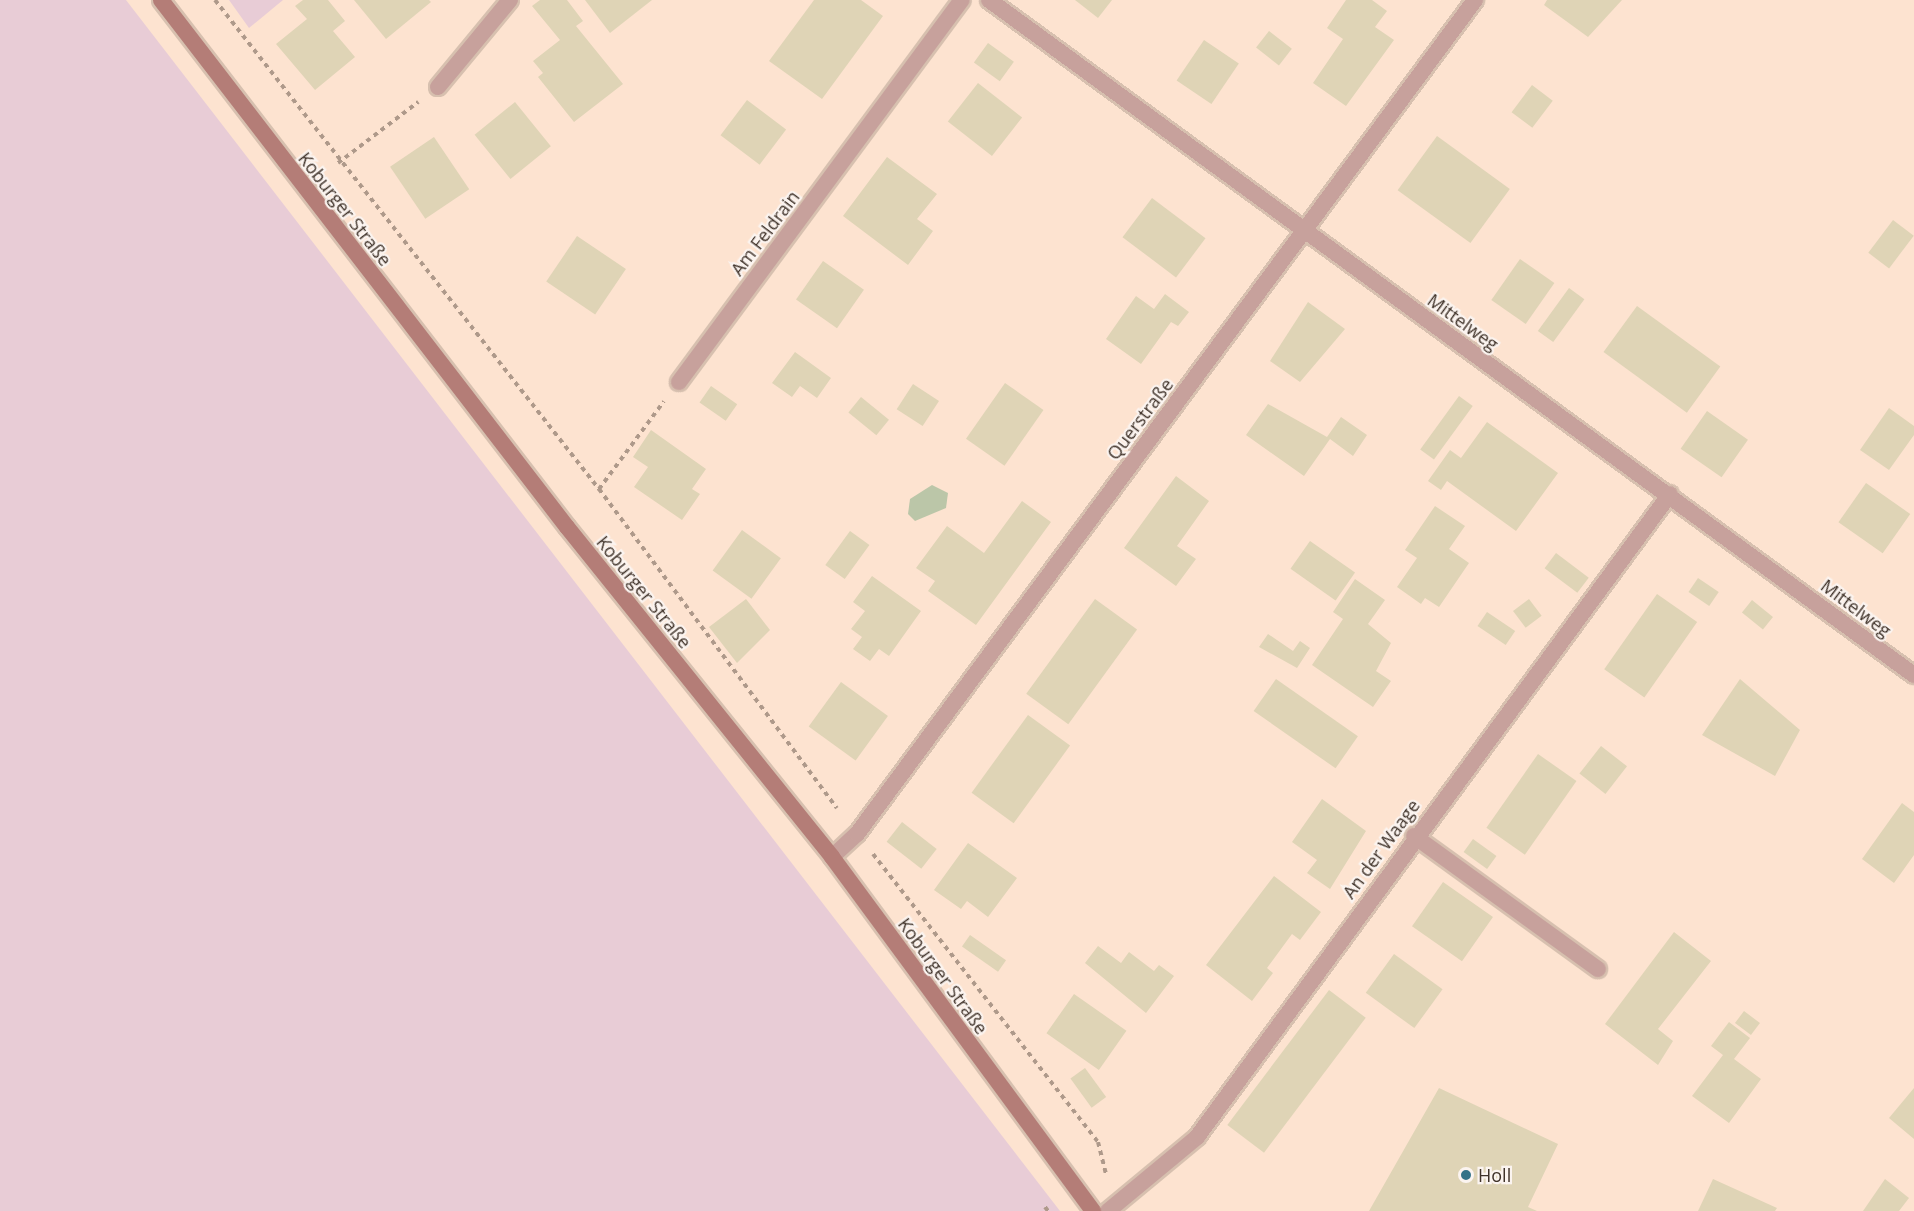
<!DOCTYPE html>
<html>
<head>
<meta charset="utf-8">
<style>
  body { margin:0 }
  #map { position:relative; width:1914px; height:1211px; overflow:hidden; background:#fde3d0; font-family:"Open Sans",sans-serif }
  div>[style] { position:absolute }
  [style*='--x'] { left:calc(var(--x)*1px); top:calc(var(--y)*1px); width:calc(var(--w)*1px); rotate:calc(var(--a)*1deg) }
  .green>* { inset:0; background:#e8ccd6 }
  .water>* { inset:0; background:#bbc6a8 }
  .building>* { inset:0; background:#dfd4b6; transform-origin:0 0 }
  .path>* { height:4px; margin-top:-2px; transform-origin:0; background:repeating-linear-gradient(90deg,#ae998a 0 4.5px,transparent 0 9px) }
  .roads { filter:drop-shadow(2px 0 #d7c0af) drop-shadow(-2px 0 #d7c0af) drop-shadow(0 2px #d7c0af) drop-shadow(0 -2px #d7c0af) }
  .service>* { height:16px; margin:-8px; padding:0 8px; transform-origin:8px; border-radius:8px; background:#c7a19c }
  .minor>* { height:16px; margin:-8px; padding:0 8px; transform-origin:8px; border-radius:8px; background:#c7a19c }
  .secondary>* { height:16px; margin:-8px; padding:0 8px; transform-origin:8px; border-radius:8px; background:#b47d77 }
  .dots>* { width:16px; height:16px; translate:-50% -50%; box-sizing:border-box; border:3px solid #fbf4f0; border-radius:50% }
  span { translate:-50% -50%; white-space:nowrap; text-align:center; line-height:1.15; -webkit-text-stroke:4.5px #fbf4f0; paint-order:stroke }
  .street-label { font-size:18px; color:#3f3229 }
  .poi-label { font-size:18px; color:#3f3229 }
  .left { translate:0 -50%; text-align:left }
</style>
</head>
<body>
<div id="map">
  <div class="green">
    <div style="clip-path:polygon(0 0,126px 0,1060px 1211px,0 1211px)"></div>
    <div style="clip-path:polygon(229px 0,283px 0,249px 28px)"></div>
  </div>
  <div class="water">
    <div style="clip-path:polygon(932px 485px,948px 493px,946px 508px,915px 521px,908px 514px,910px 499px)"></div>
  </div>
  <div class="building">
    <div style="clip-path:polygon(303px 0,328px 0,345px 21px,333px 31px,355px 57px,315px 90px,276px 44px,307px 19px,295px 6px)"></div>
    <div style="clip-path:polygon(354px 0,429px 0,431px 2px,386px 39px)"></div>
    <div style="clip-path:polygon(540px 0,567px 0,583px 21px,576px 26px,623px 84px,574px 122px,538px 77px,543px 73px,533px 61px,560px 40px,532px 6px)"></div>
    <div style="clip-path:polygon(585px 0,652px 0,610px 33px)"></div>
    <div style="clip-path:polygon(814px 0,861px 0,883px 16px,822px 99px,769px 61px)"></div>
    <div style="clip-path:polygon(1075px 0,1112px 0,1098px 18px)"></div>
    <div style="clip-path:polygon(1346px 0,1372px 0,1387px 11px,1375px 27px,1394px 40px,1346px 106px,1313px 83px,1343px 39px,1327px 28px)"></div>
    <div style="clip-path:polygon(1547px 0,1622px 0,1588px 37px,1544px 5px)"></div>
    <div style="left:1269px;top:31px;width:29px;height:21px;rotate:38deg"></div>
    <div style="left:1204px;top:40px;width:42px;height:49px;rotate:34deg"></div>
    <div style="left:988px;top:43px;width:32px;height:24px;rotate:36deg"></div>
    <div style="left:978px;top:83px;width:56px;height:49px;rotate:38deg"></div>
    <div style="left:1532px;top:85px;width:26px;height:34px;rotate:37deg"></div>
    <div style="left:747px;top:100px;width:49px;height:44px;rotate:37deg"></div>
    <div style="left:515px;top:102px;width:57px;height:52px;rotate:51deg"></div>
    <div style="left:1437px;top:136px;width:90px;height:67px;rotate:36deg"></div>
    <div style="left:434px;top:137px;width:63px;height:53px;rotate:56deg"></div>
    <div style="clip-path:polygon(887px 157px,937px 194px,917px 219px,933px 231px,908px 265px,843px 216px)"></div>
    <div style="left:1152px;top:198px;width:67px;height:49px;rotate:37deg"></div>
    <div style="left:1893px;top:220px;width:26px;height:41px;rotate:37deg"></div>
    <div style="left:577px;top:236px;width:59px;height:55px;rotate:34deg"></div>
    <div style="left:1520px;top:259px;width:42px;height:50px;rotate:35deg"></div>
    <div style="left:823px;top:261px;width:50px;height:47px;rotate:35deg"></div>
    <div style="left:1569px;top:288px;width:19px;height:53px;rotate:36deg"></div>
    <div style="clip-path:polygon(1165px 294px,1189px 312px,1178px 326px,1171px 322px,1141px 364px,1106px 339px,1136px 296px,1154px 309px)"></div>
    <div style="clip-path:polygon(1308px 302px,1345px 329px,1300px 382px,1270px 361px)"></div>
    <div style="left:1637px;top:306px;width:103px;height:57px;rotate:36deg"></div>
    <div style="clip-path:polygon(795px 352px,831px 378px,817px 398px,800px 386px,792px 397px,772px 383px)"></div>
    <div style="left:1005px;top:383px;width:47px;height:68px;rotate:35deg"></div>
    <div style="left:913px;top:384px;width:31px;height:30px;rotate:33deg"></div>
    <div style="left:711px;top:386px;width:32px;height:20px;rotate:35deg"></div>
    <div style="left:1459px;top:396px;width:17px;height:66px;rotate:36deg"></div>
    <div style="left:861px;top:397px;width:36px;height:20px;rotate:39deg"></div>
    <div style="clip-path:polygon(1268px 404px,1327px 437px,1341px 417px,1367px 435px,1353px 456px,1330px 439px,1304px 476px,1246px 435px)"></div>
    <div style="clip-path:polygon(1889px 408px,1914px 426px,1914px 435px,1889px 470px,1860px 450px)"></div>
    <div style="left:1707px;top:411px;width:50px;height:46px;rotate:35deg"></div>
    <div style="clip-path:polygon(1487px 422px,1558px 473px,1516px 531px,1447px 481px,1441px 490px,1428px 481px,1450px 450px,1461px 458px)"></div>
    <div style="clip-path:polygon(651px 430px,706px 469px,692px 489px,700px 494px,682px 520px,634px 487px,648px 467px,633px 457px)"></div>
    <div style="clip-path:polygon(1176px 476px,1209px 501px,1177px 546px,1196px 559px,1176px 586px,1124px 548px)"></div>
    <div style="left:1866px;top:483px;width:54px;height:48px;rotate:35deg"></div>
    <div style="clip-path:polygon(1022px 501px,1051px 522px,976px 625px,928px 591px,935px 581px,916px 568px,947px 526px,984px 553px)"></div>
    <div style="clip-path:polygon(1435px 506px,1465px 526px,1449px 549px,1469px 563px,1439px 607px,1425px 598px,1421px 604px,1397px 587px,1417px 558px,1405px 550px)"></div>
    <div style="left:742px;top:530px;width:48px;height:50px;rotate:36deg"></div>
    <div style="left:850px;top:531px;width:24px;height:42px;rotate:36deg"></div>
    <div style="left:1310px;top:541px;width:55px;height:34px;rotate:35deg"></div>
    <div style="left:1556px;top:553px;width:41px;height:19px;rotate:37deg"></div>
    <div style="clip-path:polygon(872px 576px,921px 611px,889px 656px,879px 649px,870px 661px,853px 649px,862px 637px,851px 629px,865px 611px,853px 602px)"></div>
    <div style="left:1698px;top:578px;width:25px;height:17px;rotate:34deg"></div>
    <div style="clip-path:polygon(1355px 579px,1385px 600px,1368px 624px,1391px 643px,1376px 671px,1391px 681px,1373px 707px,1312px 665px,1343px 619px,1333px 612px)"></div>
    <div style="left:1657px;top:594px;width:49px;height:92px;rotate:35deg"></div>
    <div style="clip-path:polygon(746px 599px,770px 630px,737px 663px,709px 627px)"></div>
    <div style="left:1095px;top:599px;width:52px;height:117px;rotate:36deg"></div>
    <div style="left:1529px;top:599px;width:21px;height:20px;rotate:53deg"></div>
    <div style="left:1752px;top:600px;width:27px;height:16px;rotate:39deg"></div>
    <div style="left:1487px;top:612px;width:34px;height:17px;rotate:34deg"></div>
    <div style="clip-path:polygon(1268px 634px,1293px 651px,1300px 641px,1310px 648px,1297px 668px,1259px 647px)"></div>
    <div style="left:1276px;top:679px;width:100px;height:39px;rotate:35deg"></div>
    <div style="clip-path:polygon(1740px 679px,1800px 730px,1775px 776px,1702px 735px)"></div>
    <div style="left:841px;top:682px;width:58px;height:55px;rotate:36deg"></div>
    <div style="left:1028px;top:715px;width:52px;height:96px;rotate:36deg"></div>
    <div style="left:1601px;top:746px;width:33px;height:35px;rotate:38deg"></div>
    <div style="left:1538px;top:754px;width:47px;height:90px;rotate:35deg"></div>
    <div style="clip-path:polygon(1322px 799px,1366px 831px,1330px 889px,1307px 873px,1317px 860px,1292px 842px)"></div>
    <div style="clip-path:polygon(1902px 803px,1914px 812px,1914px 855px,1894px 883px,1862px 859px)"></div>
    <div style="left:902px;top:822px;width:44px;height:25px;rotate:38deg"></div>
    <div style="left:1473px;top:839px;width:29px;height:16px;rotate:36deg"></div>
    <div style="clip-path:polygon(968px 843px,1017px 878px,988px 917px,967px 901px,961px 909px,934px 890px)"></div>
    <div style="clip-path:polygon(1274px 876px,1321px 912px,1300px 940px,1292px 934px,1267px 968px,1273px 973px,1252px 1001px,1206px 965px)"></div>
    <div style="left:1443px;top:882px;width:61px;height:54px;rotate:35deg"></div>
    <div style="clip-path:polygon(1674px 932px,1711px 961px,1658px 1029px,1673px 1041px,1658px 1065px,1605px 1024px)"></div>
    <div style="left:970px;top:935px;width:44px;height:14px;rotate:35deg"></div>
    <div style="clip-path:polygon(1098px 946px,1121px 963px,1129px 952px,1154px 971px,1159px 965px,1174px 976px,1146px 1013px,1085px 963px)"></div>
    <div style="left:1394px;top:954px;width:60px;height:48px;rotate:36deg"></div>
    <div style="left:1329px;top:990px;width:46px;height:169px;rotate:37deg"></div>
    <div style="left:1074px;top:994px;width:64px;height:48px;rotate:35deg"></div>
    <div style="left:1744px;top:1011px;width:20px;height:15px;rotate:37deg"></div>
    <div style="clip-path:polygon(1729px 1022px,1750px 1038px,1734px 1059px,1761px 1079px,1729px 1123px,1692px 1096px,1723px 1055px,1711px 1046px)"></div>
    <div style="left:1085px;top:1068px;width:36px;height:18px;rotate:54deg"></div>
    <div style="clip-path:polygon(1439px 1088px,1558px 1144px,1528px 1207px,1537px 1211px,1369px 1211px)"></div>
    <div style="clip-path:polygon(1914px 1088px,1914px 1139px,1889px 1118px)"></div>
    <div style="clip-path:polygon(1713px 1179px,1777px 1208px,1775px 1211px,1698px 1211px)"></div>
    <div style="clip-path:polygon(1885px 1179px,1909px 1198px,1899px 1211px,1863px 1211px)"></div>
  </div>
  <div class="path">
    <div style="--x:215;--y:0;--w:622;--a:51.86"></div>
    <div style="--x:599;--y:489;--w:398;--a:53.3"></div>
    <div style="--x:338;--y:163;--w:101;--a:-37.3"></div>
    <div style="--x:599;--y:489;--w:109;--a:-53.5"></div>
    <div style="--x:873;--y:854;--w:365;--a:52"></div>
    <div style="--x:1098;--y:1142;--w:34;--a:76"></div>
    <div style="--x:1045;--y:1207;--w:5;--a:53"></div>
  </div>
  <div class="roads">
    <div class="service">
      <div style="--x:1414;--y:836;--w:227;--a:35.9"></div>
    </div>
    <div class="minor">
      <div style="--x:989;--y:0;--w:1145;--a:36.12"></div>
      <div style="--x:438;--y:87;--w:113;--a:-50.4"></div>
      <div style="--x:679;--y:382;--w:475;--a:-53.5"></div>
      <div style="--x:832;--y:857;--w:34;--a:-43"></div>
      <div style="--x:857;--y:834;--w:1038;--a:-53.46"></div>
      <div style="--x:1108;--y:1211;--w:116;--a:-39.7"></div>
      <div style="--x:1197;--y:1137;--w:798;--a:-53.66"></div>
    </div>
    <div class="secondary">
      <div style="--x:161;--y:0;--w:665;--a:52.39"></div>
      <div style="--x:567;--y:527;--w:423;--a:51.2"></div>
      <div style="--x:832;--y:857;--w:440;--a:53.6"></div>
    </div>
  </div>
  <div class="dots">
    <div style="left:1466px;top:1175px;background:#337387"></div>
  </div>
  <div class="street-label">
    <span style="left:345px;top:209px;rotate:52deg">Koburger Straße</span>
    <span style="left:765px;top:233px;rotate:-53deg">Am Feldrain</span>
    <span style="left:1463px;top:322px;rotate:36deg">Mittelweg</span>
    <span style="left:1140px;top:419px;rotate:-53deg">Querstraße</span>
    <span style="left:644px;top:592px;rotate:51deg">Koburger Straße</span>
    <span style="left:1856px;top:608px;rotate:37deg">Mittelweg</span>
    <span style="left:1381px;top:849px;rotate:-54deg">An der Waage</span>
    <span style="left:943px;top:976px;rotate:54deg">Koburger Straße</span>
  </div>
  <div class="poi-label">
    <span class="left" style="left:1478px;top:1175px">Holl</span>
  </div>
</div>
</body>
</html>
